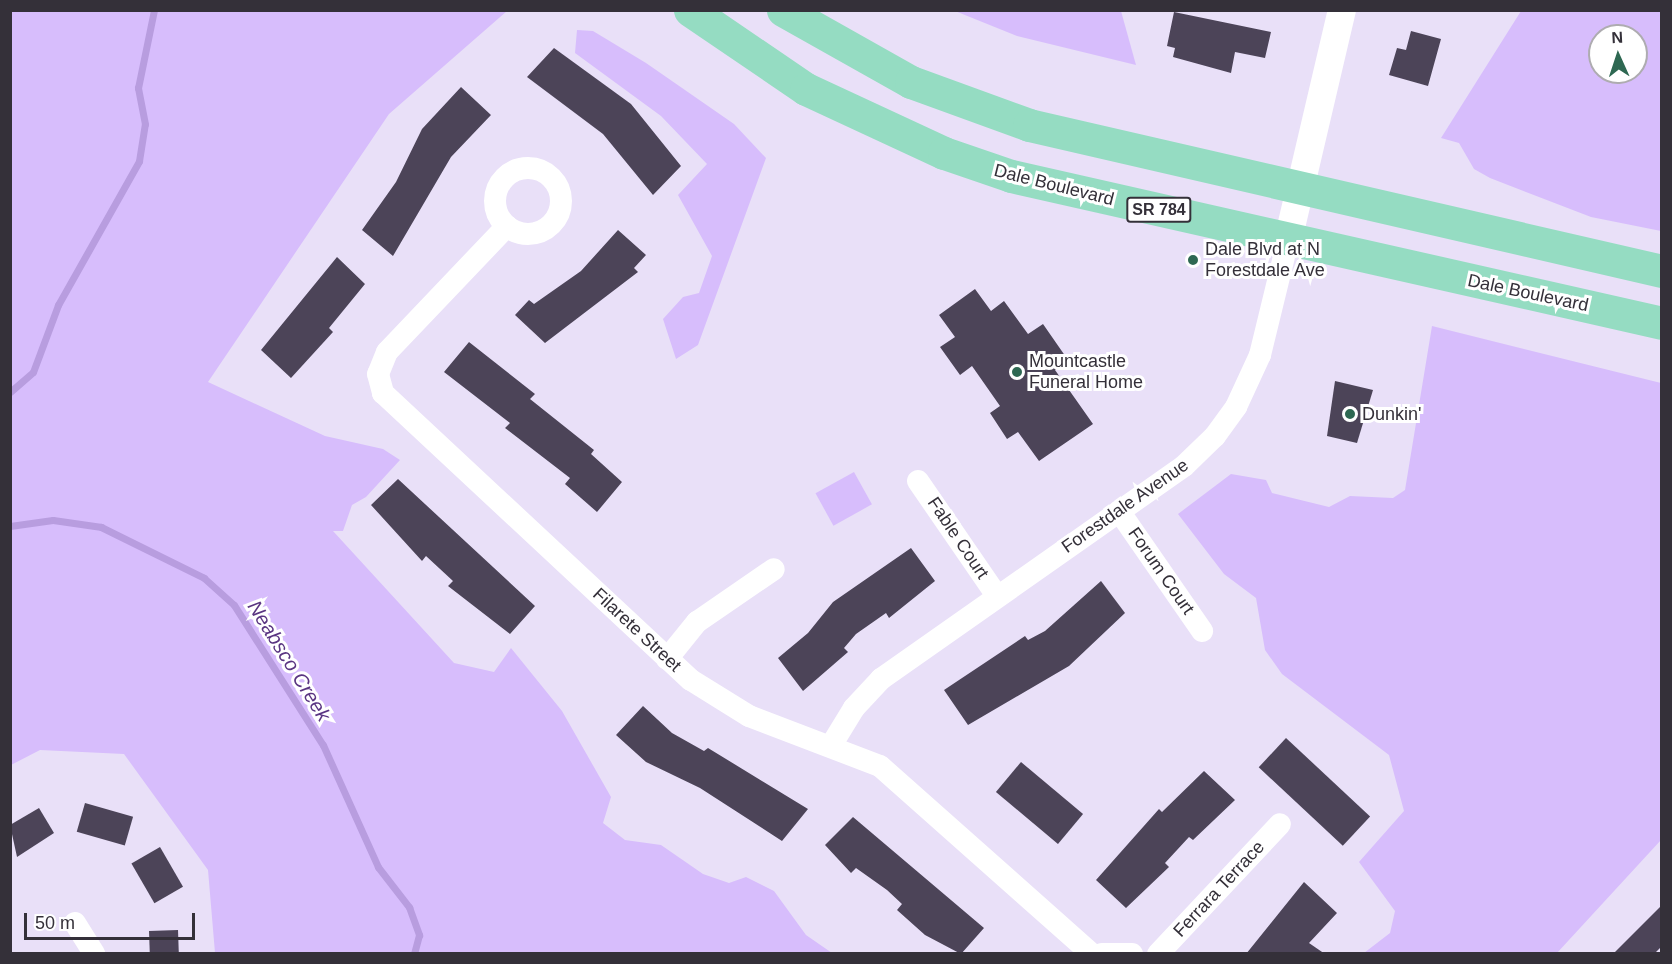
<!DOCTYPE html>
<html>
<head>
<meta charset="utf-8">
<style>
  body { margin:0 }
  #map { position:relative; width:1672px; height:964px; overflow:hidden; background:#e9e0f8; font-family:Helvetica,sans-serif }
  div>[style] { position:absolute }
  [style*='--x'] { left:calc(var(--x)*1px); top:calc(var(--y)*1px); width:calc(var(--w)*1px); rotate:calc(var(--a)*1deg) }
  .green>* { inset:0; background:#d7bdfc; transform-origin:0 0 }
  .stream>* { height:7px; margin:-3.5px; padding:0 3.5px; transform-origin:3.5px; border-radius:3.5px; background:#b89ddf }
  .building>* { inset:0; background:#4c4458; transform-origin:0 0 }
  .minor>* { height:22px; margin:-11px; padding:0 11px; transform-origin:11px; border-radius:11px; background:#fff }
  .minor>.ring { margin:-11px; padding:0; box-sizing:content-box; background:none; border:22px solid #fff; border-radius:50% }
  .tertiary>* { height:28px; margin:-14px; padding:0 14px; transform-origin:14px; border-radius:14px; background:#fff }
  .primary>* { height:33px; margin:-16.5px; padding:0 16.5px; transform-origin:16.5px; border-radius:16.5px; background:#95dcc2 }
  .dots>* { width:16px; height:16px; translate:-50% -50%; box-sizing:border-box; border:3px solid #fff; border-radius:50% }
  span { translate:-50% -50%; white-space:nowrap; text-align:center; line-height:1.15; -webkit-text-stroke:6px #fff; paint-order:stroke }
  .shield-label span { padding:2px 4px; background:#fff; border:2px solid; border-radius:4px; -webkit-text-stroke-width:0 }
  .shield-label { font-size:16px; color:#343039; font-weight:700 }
  .street-label { font-size:18px; color:#343039 }
  .poi-label { font-size:18px; color:#343039 }
  .left { translate:0 -50%; text-align:left }
  .water-label { font-size:20px; color:#5a3582; font-style:italic }
  .frame { position:absolute; inset:0; border:12px solid #343039; pointer-events:none }
  .north { position:absolute; left:1588px; top:24px; width:60px; height:60px; box-sizing:border-box; background:#fff; border:2px solid #aeacb0; border-radius:50%; rotate:357deg; font-size:16px; font-weight:700; line-height:24px; text-align:center; color:#343039 }
  .north::after { content:''; display:block; margin:auto; width:21px; height:27px; background:#2e6852; clip-path:polygon(50% 0,100% 100%,50% 72%,0 100%) }
  .scale { position:absolute; left:24px; top:913px; width:171px; height:27px; box-sizing:border-box; border:3px solid #343039; border-top:0; padding-left:8px; font-size:18px; line-height:21px; white-space:nowrap; color:#343039; -webkit-text-stroke:4px #fff; paint-order:stroke }
</style>
</head>
<body>
<div id="map">
  <div class="green">
    <div style="clip-path:polygon(11px 10px,507px 11px,389px 114px,208px 382px,325px 436px,383px 449px,400px 460px,366px 497px,352px 505px,343px 531px,333px 531px,454px 663px,494px 672px,511px 648px,562px 711px,611px 797px,603px 823px,625px 840px,661px 845px,703px 874px,729px 883px,746px 877px,774px 891px,806px 935px,832px 953px,215px 953px,208px 870px,124px 754px,40px 750px,11px 765px)"></div>
    <div style="clip-path:polygon(955px 11px,1121px 11px,1136px 65px,1017px 36px)"></div>
    <div style="clip-path:polygon(evenodd,1521px 11px,1661px 11px,1661px 231px,1591px 217px,1490px 178px,1474px 169px,1459px 143px,1441px 138px,1521px 11px,1600px 36px,1636px 36px,1636px 72px,1600px 72px,1600px 36px)"></div>
    <div style="clip-path:polygon(577px 30px,593px 31px,646px 63px,734px 124px,766px 158px,698px 345px,676px 359px,663px 319px,683px 297px,699px 293px,712px 256px,678px 195px,707px 164px,661px 116px,575px 53px)"></div>
    <div style="clip-path:polygon(1432px 326px,1661px 383px,1661px 840px,1557px 953px,1364px 953px,1390px 933px,1395px 911px,1359px 862px,1404px 811px,1389px 755px,1282px 674px,1265px 650px,1256px 598px,1224px 574px,1178px 514px,1231px 474px,1266px 480px,1272px 493px,1329px 507px,1350px 496px,1393px 498px,1405px 490px)"></div>
    <div style="left:854px;top:472px;width:37px;height:44px;rotate:61deg"></div>
  </div>
  <div class="stream">
    <div style="--x:10;--y:392;--w:30;--a:-41"></div>
    <div style="--x:33;--y:372;--w:72;--a:-69.5"></div>
    <div style="--x:58;--y:305;--w:165;--a:-60.6"></div>
    <div style="--x:139;--y:161;--w:37;--a:-81"></div>
    <div style="--x:145;--y:124;--w:37;--a:-101"></div>
    <div style="--x:138;--y:88;--w:80;--a:-78.4"></div>
    <div style="--x:10;--y:526;--w:43;--a:-7.9"></div>
    <div style="--x:53;--y:520;--w:49;--a:8.3"></div>
    <div style="--x:101;--y:527;--w:115;--a:26.3"></div>
    <div style="--x:204;--y:578;--w:40;--a:42"></div>
    <div style="--x:234;--y:605;--w:166;--a:57.6"></div>
    <div style="--x:323;--y:745;--w:134;--a:65.7"></div>
    <div style="--x:378;--y:867;--w:51;--a:52.2"></div>
    <div style="--x:409;--y:907;--w:30;--a:70"></div>
    <div style="--x:419;--y:935;--w:20;--a:105"></div>
  </div>
  <div class="building">
    <div style="clip-path:polygon(1174px 12px,1271px 32px,1265px 58px,1235px 52px,1231px 73px,1173px 57px,1175px 48px,1167px 46px)"></div>
    <div style="clip-path:polygon(1411px 31px,1441px 39px,1428px 86px,1389px 75px,1397px 48px,1406px 50px)"></div>
    <div style="clip-path:polygon(554px 48px,631px 104px,681px 166px,653px 195px,603px 134px,527px 77px)"></div>
    <div style="clip-path:polygon(461px 87px,491px 115px,451px 157px,393px 256px,362px 230px,396px 182px,422px 129px)"></div>
    <div style="clip-path:polygon(618px 230px,646px 255px,634px 268px,638px 272px,545px 343px,515px 315px,529px 300px,534px 304px,581px 271px)"></div>
    <div style="clip-path:polygon(337px 257px,365px 284px,329px 328px,333px 332px,291px 378px,261px 350px)"></div>
    <div style="clip-path:polygon(975px 289px,991px 311px,1004px 301px,1028px 334px,1043px 324px,1068px 360px,1055px 370px,1093px 424px,1039px 461px,1018px 432px,1007px 439px,990px 413px,1000px 406px,972px 366px,960px 375px,940px 347px,955px 337px,939px 315px)"></div>
    <div style="clip-path:polygon(469px 342px,535px 394px,530px 399px,594px 450px,591px 454px,622px 482px,597px 512px,565px 484px,570px 478px,505px 428px,510px 423px,444px 372px)"></div>
    <div style="clip-path:polygon(1335px 381px,1373px 390px,1357px 443px,1327px 436px)"></div>
    <div style="clip-path:polygon(398px 479px,535px 606px,510px 634px,448px 586px,453px 581px,426px 556px,422px 561px,371px 505px)"></div>
    <div style="clip-path:polygon(911px 548px,935px 581px,889px 618px,886px 613px,856px 634px,844px 648px,848px 652px,803px 691px,778px 658px,808px 633px,833px 602px)"></div>
    <div style="clip-path:polygon(1101px 581px,1125px 613px,1069px 666px,968px 725px,944px 690px,1025px 636px,1028px 640px,1045px 631px)"></div>
    <div style="clip-path:polygon(643px 706px,672px 733px,704px 751px,708px 748px,808px 809px,782px 841px,700px 788px,646px 762px,616px 735px)"></div>
    <div style="left:1286px;top:738px;width:115px;height:40px;rotate:43deg"></div>
    <div style="left:1021px;top:762px;width:81px;height:39px;rotate:40deg"></div>
    <div style="clip-path:polygon(1204px 771px,1235px 800px,1193px 840px,1189px 837px,1165px 863px,1169px 867px,1126px 908px,1096px 880px,1159px 809px,1162px 812px)"></div>
    <div style="left:85px;top:803px;width:50px;height:30px;rotate:16deg"></div>
    <div style="clip-path:polygon(39px 808px,54px 833px,17px 857px,10px 825px)"></div>
    <div style="clip-path:polygon(853px 817px,984px 928px,961px 954px,925px 935px,897px 910px,902px 904px,887px 890px,856px 868px,851px 873px,825px 845px)"></div>
    <div style="left:160px;top:847px;width:46px;height:33px;rotate:60deg"></div>
    <div style="clip-path:polygon(1304px 882px,1337px 913px,1309px 943px,1325px 954px,1246px 954px)"></div>
    <div style="clip-path:polygon(1662px 905px,1662px 946px,1654px 954px,1613px 954px)"></div>
    <div style="left:178px;top:930px;width:24px;height:29px;rotate:88deg"></div>
  </div>
  <div class="minor">
    <div class="ring" style="left:495px;top:168px;width:44px;height:44px"></div>
    <div style="--x:507;--y:226;--w:174;--a:133.6"></div>
    <div style="--x:387;--y:352;--w:24;--a:112"></div>
    <div style="--x:378;--y:374;--w:20;--a:75"></div>
    <div style="--x:383;--y:393;--w:421;--a:43"></div>
    <div style="--x:691;--y:680;--w:68;--a:31.8"></div>
    <div style="--x:749;--y:716;--w:140;--a:20.9"></div>
    <div style="--x:880;--y:766;--w:283;--a:41.6"></div>
    <div style="--x:918;--y:481;--w:140;--a:55.5"></div>
    <div style="--x:1119;--y:511;--w:146;--a:55.3"></div>
    <div style="--x:667;--y:659;--w:48;--a:-51"></div>
    <div style="--x:697;--y:622;--w:93;--a:-34.5"></div>
    <div style="--x:832;--y:744;--w:42;--a:-58.6"></div>
    <div style="--x:854;--y:708;--w:40;--a:-47"></div>
    <div style="--x:881;--y:679;--w:370;--a:-35.1"></div>
    <div style="--x:1184;--y:466;--w:43;--a:-44.1"></div>
    <div style="--x:1215;--y:436;--w:36;--a:-54"></div>
    <div style="--x:1236;--y:407;--w:57;--a:-65.2"></div>
    <div style="--x:1260;--y:355;--w:118;--a:-76.3"></div>
    <div style="--x:75;--y:923;--w:36;--a:58"></div>
    <div style="--x:1102;--y:954;--w:30;--a:0"></div>
    <div style="--x:1158;--y:954;--w:178;--a:-46.8"></div>
  </div>
  <div class="tertiary">
    <div style="--x:1288;--y:240;--w:236;--a:-76.8"></div>
  </div>
  <div class="primary">
    <div style="--x:690;--y:10;--w:140;--a:34.3"></div>
    <div style="--x:806;--y:89;--w:152;--a:24.9"></div>
    <div style="--x:944;--y:153;--w:71;--a:18.9"></div>
    <div style="--x:1011;--y:176;--w:667;--a:12.72"></div>
    <div style="--x:783;--y:10;--w:147;--a:29.4"></div>
    <div style="--x:911;--y:82;--w:126;--a:20"></div>
    <div style="--x:1029;--y:125;--w:650;--a:12.99"></div>
  </div>
  <div class="dots">
    <div style="left:1193px;top:260px;background:#2e6852"></div>
    <div style="left:1017px;top:372px;background:#2e6852"></div>
    <div style="left:1350px;top:414px;background:#2e6852"></div>
  </div>
  <div class="shield-label">
    <span style="left:1159px;top:210px">SR 784</span>
  </div>
  <div class="street-label">
    <span style="left:1054px;top:185px;rotate:14deg">Dale Boulevard</span>
    <span style="left:1528px;top:293px;rotate:12deg">Dale Boulevard</span>
    <span style="left:1125px;top:506px;rotate:-35deg">Forestdale Avenue</span>
    <span style="left:958px;top:538px;rotate:56deg">Fable Court</span>
    <span style="left:1161px;top:571px;rotate:55deg">Forum Court</span>
    <span style="left:637px;top:630px;rotate:43deg">Filarete Street</span>
    <span style="left:1219px;top:889px;rotate:-47deg">Ferrara Terrace</span>
  </div>
  <div class="poi-label">
    <span class="left" style="left:1205px;top:260px">Dale Blvd at N<br>Forestdale Ave</span>
    <span class="left" style="left:1029px;top:372px">Mountcastle<br>Funeral Home</span>
    <span class="left" style="left:1362px;top:414px">Dunkin'</span>
  </div>
  <div class="water-label">
    <span style="left:289px;top:661px;rotate:58deg">Neabsco Creek</span>
  </div>
  <div class="frame"></div>
  <div class="north">N</div>
  <div class="scale">50 m</div>
</div>
</body>
</html>
